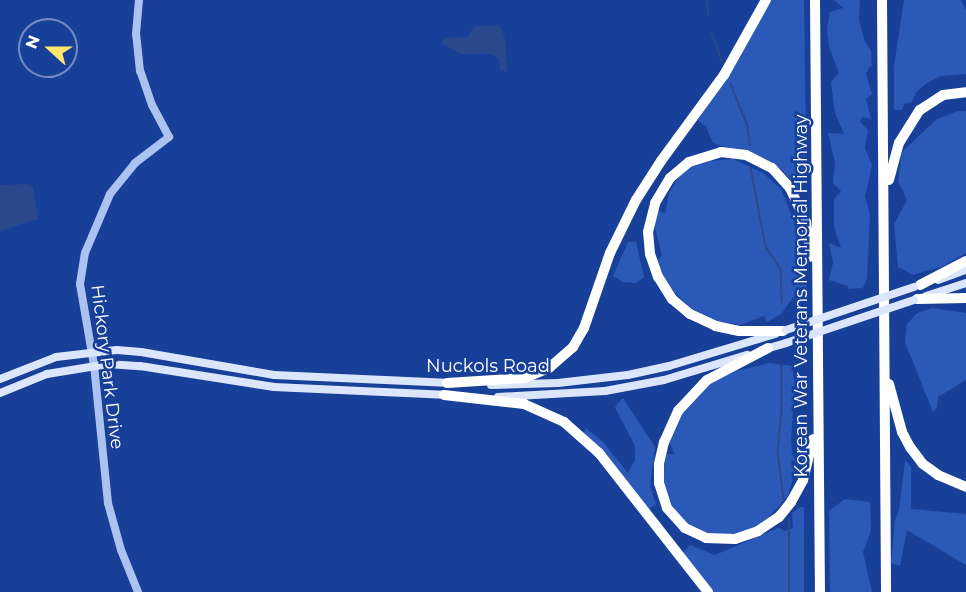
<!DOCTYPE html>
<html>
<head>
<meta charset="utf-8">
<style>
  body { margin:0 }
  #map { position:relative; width:966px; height:592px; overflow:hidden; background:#184099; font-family:Montserrat,sans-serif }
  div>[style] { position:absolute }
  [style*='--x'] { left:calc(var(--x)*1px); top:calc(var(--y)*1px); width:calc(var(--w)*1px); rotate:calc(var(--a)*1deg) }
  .green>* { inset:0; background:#2b59b7 }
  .water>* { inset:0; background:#2a488c }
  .stream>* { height:1.5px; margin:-0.75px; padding:0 0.75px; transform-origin:0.75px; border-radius:0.75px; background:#2a488c }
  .tertiary>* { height:8px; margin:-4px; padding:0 4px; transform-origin:4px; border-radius:4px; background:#acc3f2 }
  .secondary>* { height:8px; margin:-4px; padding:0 4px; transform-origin:4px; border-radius:4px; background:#dbe5fc }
  .motorway>* { height:10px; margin:-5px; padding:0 5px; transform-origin:5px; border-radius:5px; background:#fff }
  .secondary-bridge>* { height:8px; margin:-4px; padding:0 4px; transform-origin:4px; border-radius:4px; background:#dbe5fc }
  span { translate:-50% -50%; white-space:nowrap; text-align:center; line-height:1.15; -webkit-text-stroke:5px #184099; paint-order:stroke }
  .street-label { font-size:18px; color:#fff }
  .north { position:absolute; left:18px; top:18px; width:60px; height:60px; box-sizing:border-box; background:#184099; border:2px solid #748cc2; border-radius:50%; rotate:291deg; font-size:16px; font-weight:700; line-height:24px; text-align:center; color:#fff }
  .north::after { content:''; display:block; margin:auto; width:21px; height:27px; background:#ffe76d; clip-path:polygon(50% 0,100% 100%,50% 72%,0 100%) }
</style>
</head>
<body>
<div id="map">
  <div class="green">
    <div style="clip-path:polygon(769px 0,804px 0,806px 137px,804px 178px,799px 190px,781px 169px,762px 158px,713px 143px,706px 127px,698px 120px,735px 63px)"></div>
    <div style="clip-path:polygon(834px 0,860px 0,859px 20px,865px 42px,871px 51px,872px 67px,870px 66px,866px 74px,872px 94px,866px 99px,871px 119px,862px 117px,860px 122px,868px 130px,865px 148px,872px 165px,865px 197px,870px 214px,867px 278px,863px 288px,848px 289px,848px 286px,829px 280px,833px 263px,829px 243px,841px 248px,834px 227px,834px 199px,841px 191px,833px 183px,835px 162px,828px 133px,844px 134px,835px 113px,831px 82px,839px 73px,829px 47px,827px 28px,830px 12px,843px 8px)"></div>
    <div style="clip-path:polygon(904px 0,961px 0,966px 11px,966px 74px,941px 76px,927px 83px,916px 92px,912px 102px,905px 103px,902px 110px,894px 110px,894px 66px)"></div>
    <div style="clip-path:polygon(958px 111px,966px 111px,966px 253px,943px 266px,913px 275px,898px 267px,894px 224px,907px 200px,898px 181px,902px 152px,937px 119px)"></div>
    <div style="clip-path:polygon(733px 159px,763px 173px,781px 189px,794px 221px,807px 289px,795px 295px,781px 314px,767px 322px,764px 316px,740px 325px,717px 321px,691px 308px,665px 283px,656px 261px,662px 256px,653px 219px,659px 210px,665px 214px,669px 193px,684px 169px,708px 161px)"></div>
    <div style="clip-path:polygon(628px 242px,636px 242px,644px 277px,636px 283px,623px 282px,613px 276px)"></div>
    <div style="clip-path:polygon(932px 308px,966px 313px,966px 380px,938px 397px,937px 408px,933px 412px,905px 342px,907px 324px,917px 313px)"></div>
    <div style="clip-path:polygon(769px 363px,792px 366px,795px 386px,791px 439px,792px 454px,797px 462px,788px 496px,766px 520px,744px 535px,723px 537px,695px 532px,678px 516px,663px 486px,665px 454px,675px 454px,668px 440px,682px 412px,704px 388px,728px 373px)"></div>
    <div style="clip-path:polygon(623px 398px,655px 447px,650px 486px,656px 505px,647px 509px,584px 433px,586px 428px,603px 442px,628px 473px,635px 460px,635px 446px,615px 407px)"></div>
    <div style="clip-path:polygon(905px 460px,911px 467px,911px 509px,966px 514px,966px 565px,907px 530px,900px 566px,891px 563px,895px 520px,899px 510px)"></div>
    <div style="clip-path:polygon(845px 499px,870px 502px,871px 531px,863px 552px,872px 592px,830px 592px,829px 511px)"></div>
    <div style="clip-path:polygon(800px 507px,804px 507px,804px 592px,714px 592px,683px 553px,690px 545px,715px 555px,778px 528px,786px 531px,793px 528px,792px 513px)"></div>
  </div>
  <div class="water">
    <div style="clip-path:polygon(499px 25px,505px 38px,507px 72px,500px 70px,499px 59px,490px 54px,461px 54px,442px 44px,444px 38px,468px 37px,474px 26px)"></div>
    <div style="clip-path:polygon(29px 184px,33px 187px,38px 219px,0 231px,0 185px)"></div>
  </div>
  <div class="stream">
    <div style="--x:707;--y:0;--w:16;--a:83"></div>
    <div style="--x:712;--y:33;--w:30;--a:70"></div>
    <div style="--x:731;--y:84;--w:45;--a:68"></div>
    <div style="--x:748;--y:126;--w:19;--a:84"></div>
    <div style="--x:751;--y:168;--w:80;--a:79.2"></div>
    <div style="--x:766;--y:247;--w:27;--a:56"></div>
    <div style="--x:781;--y:269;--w:33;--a:88"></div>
    <div style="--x:782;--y:364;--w:47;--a:90"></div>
    <div style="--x:782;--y:411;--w:40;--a:95.7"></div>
    <div style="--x:778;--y:451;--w:48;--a:82.9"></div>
    <div style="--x:789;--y:592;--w:73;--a:-90"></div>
  </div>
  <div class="tertiary">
    <div style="--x:138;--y:592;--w:45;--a:-112"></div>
    <div style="--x:121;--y:550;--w:49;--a:-105.5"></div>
    <div style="--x:108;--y:503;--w:139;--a:-95.8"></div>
    <div style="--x:94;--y:365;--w:82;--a:-99.8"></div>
    <div style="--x:80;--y:284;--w:31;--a:-81"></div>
    <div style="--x:85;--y:253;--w:64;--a:-67"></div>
    <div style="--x:110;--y:194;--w:40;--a:-51"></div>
    <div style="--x:135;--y:163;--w:43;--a:-37.4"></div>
    <div style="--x:169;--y:137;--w:36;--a:-118"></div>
    <div style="--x:152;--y:105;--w:36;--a:-109"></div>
    <div style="--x:140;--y:71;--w:37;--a:-96"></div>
    <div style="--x:136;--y:34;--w:34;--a:-85"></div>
  </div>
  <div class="secondary">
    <div style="--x:938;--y:280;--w:30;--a:-20"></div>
    <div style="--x:926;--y:296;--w:42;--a:-18"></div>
    <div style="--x:762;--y:350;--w:25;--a:-16"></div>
    <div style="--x:0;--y:379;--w:60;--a:-21.4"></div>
    <div style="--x:56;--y:357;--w:61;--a:-6.5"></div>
    <div style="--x:117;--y:350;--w:24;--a:5"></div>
    <div style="--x:141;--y:352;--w:135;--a:9.8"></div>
    <div style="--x:274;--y:375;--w:177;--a:2.6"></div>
    <div style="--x:491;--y:385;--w:67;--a:-1.7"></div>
    <div style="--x:558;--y:383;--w:70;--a:-6.5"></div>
    <div style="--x:628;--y:375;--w:42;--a:-12.4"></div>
    <div style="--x:669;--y:366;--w:111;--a:-16.8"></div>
    <div style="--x:0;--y:393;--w:51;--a:-22"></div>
    <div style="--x:47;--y:374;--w:62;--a:-9.3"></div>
    <div style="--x:108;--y:364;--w:32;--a:4"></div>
    <div style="--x:140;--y:366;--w:136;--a:8.9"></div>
    <div style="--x:274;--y:387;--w:175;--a:2.6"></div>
    <div style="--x:498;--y:397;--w:107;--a:-3.2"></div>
    <div style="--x:605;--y:391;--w:60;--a:-10.6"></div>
    <div style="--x:664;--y:380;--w:87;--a:-16.8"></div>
  </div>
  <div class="motorway">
    <div style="--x:815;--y:0;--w:592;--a:89.52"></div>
    <div style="--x:882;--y:0;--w:592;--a:89.61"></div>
    <div style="--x:889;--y:180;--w:38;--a:-75"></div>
    <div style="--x:899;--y:143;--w:39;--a:-58"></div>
    <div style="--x:920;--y:110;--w:27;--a:-33"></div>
    <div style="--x:943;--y:95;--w:23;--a:-7"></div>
    <div style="--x:920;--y:285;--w:52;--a:-27.6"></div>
    <div style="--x:917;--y:299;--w:49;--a:-1.2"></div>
    <div style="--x:783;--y:331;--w:44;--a:180"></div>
    <div style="--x:739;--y:331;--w:24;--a:-168"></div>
    <div style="--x:716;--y:326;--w:29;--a:-155"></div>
    <div style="--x:690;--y:314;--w:23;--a:-140"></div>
    <div style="--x:672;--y:299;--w:26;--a:-122"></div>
    <div style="--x:658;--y:277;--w:24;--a:-109"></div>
    <div style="--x:650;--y:254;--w:22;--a:-95"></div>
    <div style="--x:648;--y:232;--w:30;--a:-76"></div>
    <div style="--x:655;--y:203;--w:29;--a:-59"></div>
    <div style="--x:670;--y:178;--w:25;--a:-40"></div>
    <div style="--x:689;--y:162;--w:34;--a:-17"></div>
    <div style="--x:721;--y:152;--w:25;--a:7"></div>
    <div style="--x:746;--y:155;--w:29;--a:27"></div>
    <div style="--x:772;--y:168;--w:27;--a:48"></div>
    <div style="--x:790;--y:188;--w:38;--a:65"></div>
    <div style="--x:806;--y:222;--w:35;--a:82"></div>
    <div style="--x:768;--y:348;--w:69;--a:152.3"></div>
    <div style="--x:707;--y:380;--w:42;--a:133.1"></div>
    <div style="--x:678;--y:411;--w:34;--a:114"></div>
    <div style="--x:664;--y:442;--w:23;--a:103"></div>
    <div style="--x:659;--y:464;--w:19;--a:90"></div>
    <div style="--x:659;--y:483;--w:26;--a:72"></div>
    <div style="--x:667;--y:508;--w:27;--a:48"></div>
    <div style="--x:685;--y:528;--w:23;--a:25"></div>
    <div style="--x:706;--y:538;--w:29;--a:2"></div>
    <div style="--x:735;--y:539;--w:24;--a:-19"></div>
    <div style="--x:758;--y:531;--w:25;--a:-34"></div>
    <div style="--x:779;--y:517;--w:19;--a:-51"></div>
    <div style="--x:791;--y:502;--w:25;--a:-61"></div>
    <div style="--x:803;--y:480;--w:42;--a:-76.3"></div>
    <div style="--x:447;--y:383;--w:78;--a:-3.7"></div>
    <div style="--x:525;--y:378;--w:26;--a:-23"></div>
    <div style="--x:549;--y:368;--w:32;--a:-41"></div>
    <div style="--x:573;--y:347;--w:22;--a:-60"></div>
    <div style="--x:584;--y:328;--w:79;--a:-70.9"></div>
    <div style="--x:610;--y:253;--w:59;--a:-63.9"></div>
    <div style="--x:636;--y:200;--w:46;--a:-57.3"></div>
    <div style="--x:661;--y:161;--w:107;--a:-53.8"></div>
    <div style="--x:724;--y:75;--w:86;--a:-60.8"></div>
    <div style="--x:889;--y:384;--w:50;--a:74.8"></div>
    <div style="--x:902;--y:432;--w:17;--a:62"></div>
    <div style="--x:910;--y:447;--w:21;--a:53"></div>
    <div style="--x:923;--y:464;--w:19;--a:36"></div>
    <div style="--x:938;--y:475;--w:30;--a:23"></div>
    <div style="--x:444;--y:395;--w:81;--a:6.4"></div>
    <div style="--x:524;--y:404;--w:44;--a:24.2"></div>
    <div style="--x:564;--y:422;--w:47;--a:41.5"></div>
    <div style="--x:599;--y:453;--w:177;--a:51.9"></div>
  </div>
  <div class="secondary-bridge">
    <div style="--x:786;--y:330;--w:135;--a:-18.6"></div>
    <div style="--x:786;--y:343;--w:135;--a:-18.6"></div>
  </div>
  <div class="street-label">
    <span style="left:801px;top:296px;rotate:-90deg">Korean War Veterans Memorial Highway</span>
    <span style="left:488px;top:366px">Nuckols Road</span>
    <span style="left:107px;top:367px;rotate:83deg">Hickory Park Drive</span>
  </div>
  <div class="north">N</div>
</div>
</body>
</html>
